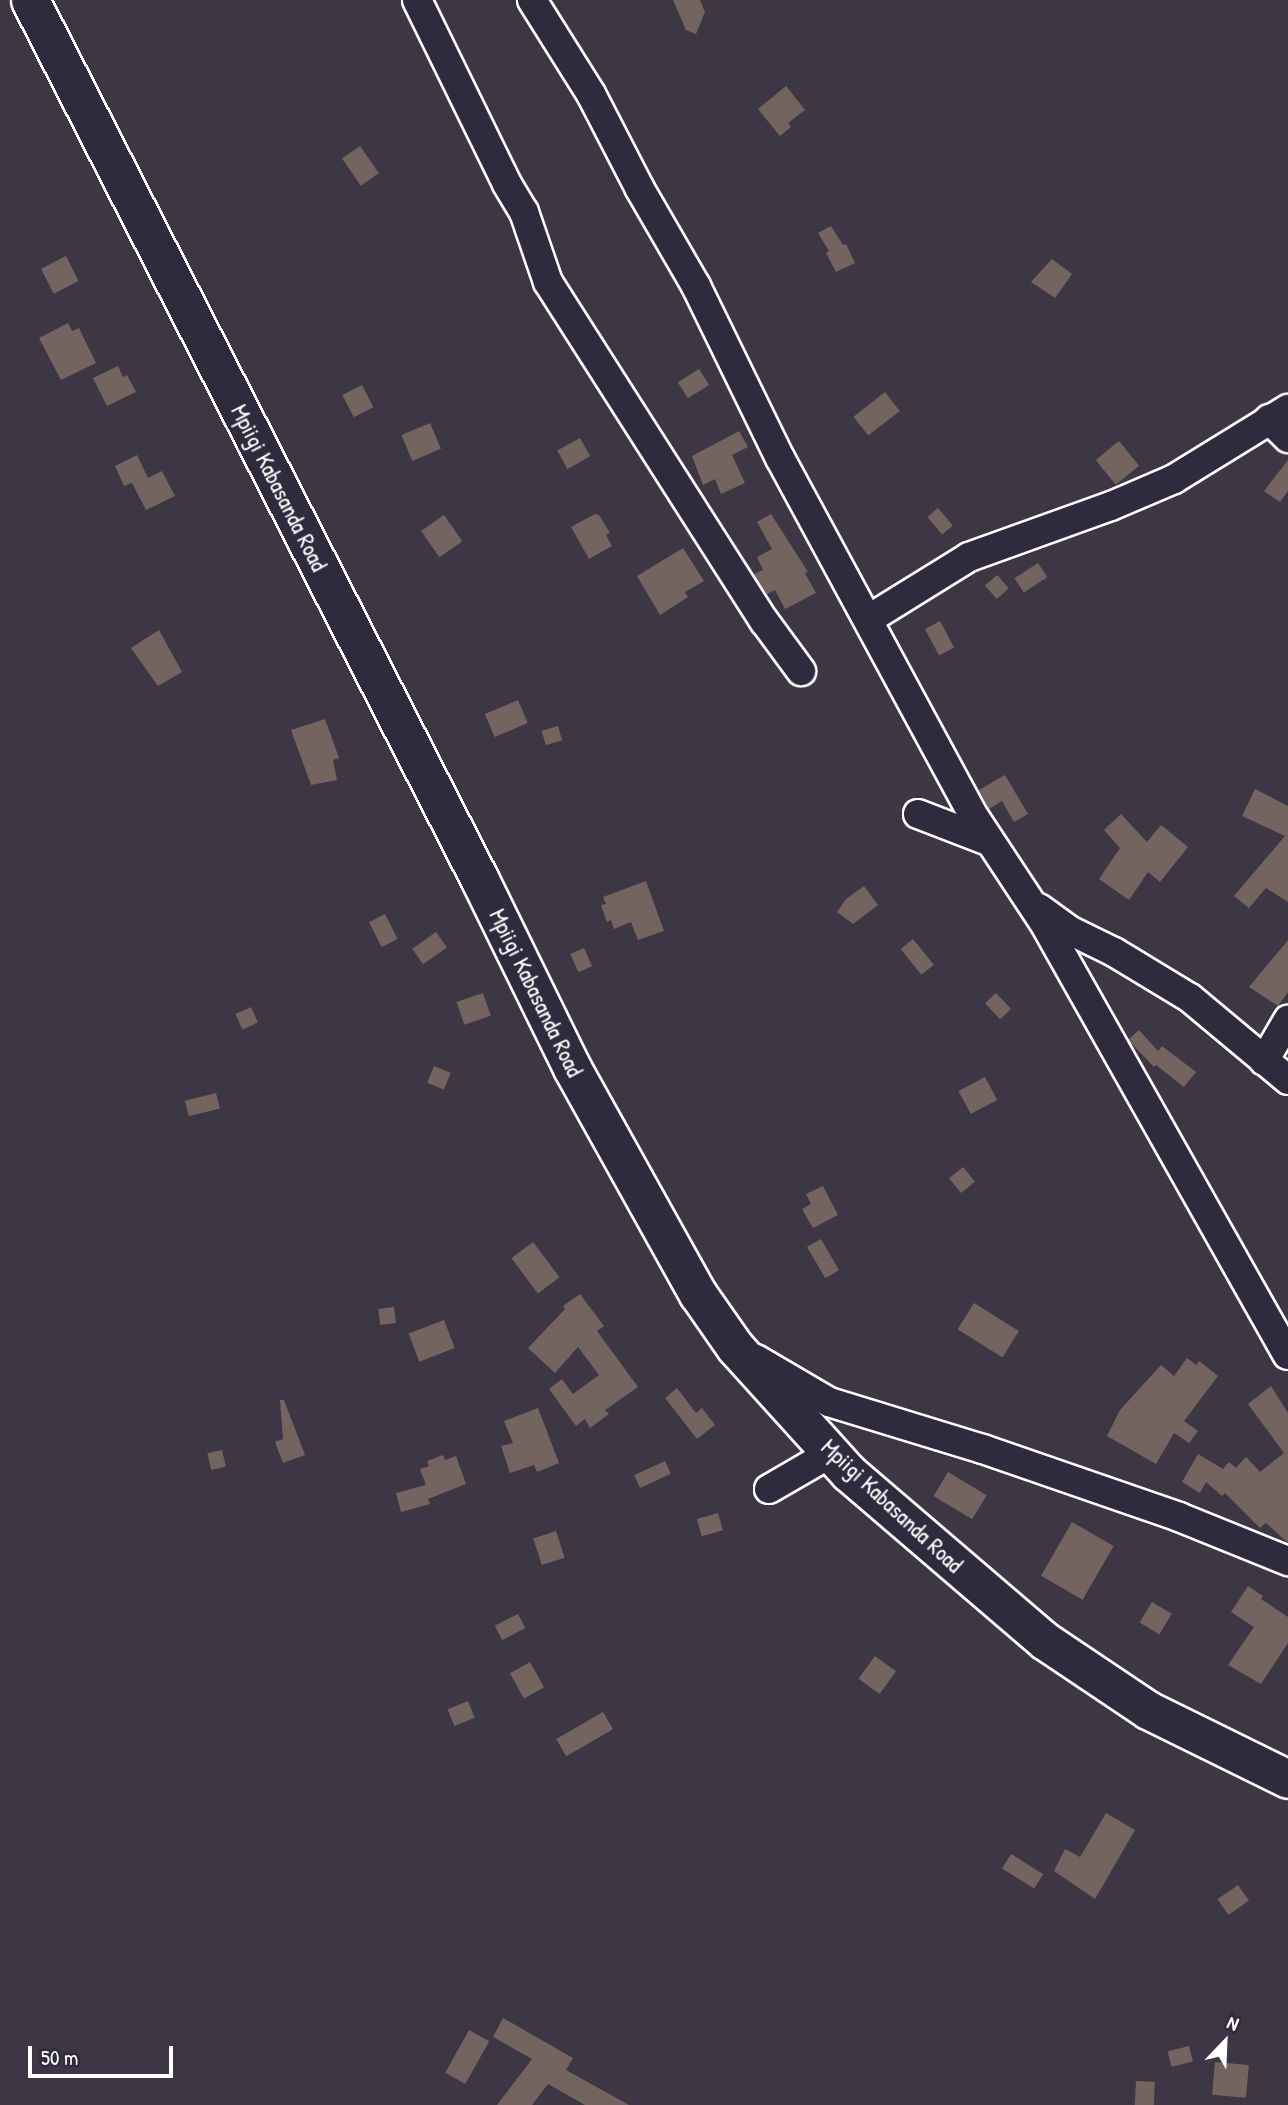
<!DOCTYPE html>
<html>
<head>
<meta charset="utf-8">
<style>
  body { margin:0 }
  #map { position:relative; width:1288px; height:2105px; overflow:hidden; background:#3d3644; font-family:"Patrick Hand",sans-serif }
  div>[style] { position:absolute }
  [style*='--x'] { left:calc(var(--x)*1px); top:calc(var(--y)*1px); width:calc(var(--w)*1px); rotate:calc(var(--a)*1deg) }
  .building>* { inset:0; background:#736460; transform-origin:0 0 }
  .roads { filter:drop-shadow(2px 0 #fff) drop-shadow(-2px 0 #fff) drop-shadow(0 2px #fff) drop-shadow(0 -2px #fff) }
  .minor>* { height:28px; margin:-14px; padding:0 14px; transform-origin:14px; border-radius:14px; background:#2f2a3d }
  .major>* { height:37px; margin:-18.5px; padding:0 18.5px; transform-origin:18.5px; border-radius:18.5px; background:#2f2a3d }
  span { translate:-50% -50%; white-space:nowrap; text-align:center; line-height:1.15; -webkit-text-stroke:7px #2f2a3d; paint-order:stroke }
  .street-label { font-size:23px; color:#fff }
  .north { position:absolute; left:1190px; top:2007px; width:70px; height:70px; -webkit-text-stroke:5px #2f2a3d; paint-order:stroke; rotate:23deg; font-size:19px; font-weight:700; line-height:28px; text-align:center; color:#fff }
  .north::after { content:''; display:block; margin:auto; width:24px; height:32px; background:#fff; clip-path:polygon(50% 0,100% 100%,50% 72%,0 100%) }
  .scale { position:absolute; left:28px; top:2046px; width:145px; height:32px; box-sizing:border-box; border:4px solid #fff; border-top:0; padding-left:9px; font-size:21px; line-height:24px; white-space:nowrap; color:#fff; -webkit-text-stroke:5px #2f2a3d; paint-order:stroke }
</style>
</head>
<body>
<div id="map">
  <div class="building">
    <div style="clip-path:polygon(673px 0,700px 0,705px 12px,696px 34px,686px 30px)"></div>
    <div style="clip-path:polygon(786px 86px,805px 110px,788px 123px,791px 127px,780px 136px,758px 109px)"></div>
    <div style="left:360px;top:146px;width:33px;height:22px;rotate:55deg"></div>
    <div style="clip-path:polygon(831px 226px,843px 245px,846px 244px,855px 263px,836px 272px,826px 253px,829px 251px,818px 233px)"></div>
    <div style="left:66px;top:256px;width:28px;height:28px;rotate:63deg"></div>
    <div style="clip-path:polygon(1052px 259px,1072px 274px,1055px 298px,1031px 282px)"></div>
    <div style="clip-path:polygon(68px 323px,72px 331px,79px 328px,96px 363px,61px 380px,39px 338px)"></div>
    <div style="clip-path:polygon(118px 366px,123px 377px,127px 375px,136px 392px,107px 406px,93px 378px)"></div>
    <div style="left:699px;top:369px;width:19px;height:25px;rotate:58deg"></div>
    <div style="left:362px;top:385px;width:25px;height:22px;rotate:63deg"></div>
    <div style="left:885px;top:392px;width:24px;height:40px;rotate:52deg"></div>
    <div style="left:430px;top:423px;width:28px;height:31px;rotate:67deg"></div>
    <div style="clip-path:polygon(739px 431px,748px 447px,732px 455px,745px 483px,721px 494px,715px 479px,703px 485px,692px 456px)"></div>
    <div style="left:580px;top:438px;width:21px;height:26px;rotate:61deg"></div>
    <div style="left:1119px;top:441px;width:32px;height:30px;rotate:51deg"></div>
    <div style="clip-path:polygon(137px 455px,148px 478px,162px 471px,175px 496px,146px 510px,132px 483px,124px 486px,115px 466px)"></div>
    <div style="clip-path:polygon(1288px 460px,1288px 491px,1280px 502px,1264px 491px)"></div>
    <div style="left:938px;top:508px;width:23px;height:14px;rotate:50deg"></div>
    <div style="clip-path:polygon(595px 514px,599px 515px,610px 533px,606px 535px,612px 546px,589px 559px,571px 527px)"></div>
    <div style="clip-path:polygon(771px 514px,808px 572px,805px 573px,816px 593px,785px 609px,775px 590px,767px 594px,754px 574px,763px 570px,757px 557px,772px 549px,757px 522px)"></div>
    <div style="left:444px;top:515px;width:32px;height:28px;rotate:55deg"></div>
    <div style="clip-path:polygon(683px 548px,704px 581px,685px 592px,688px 597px,660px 615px,637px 576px)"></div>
    <div style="left:1038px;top:563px;width:17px;height:28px;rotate:57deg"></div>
    <div style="left:997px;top:575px;width:18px;height:16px;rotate:49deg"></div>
    <div style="left:940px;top:621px;width:30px;height:17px;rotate:62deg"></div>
    <div style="clip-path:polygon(159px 630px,182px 672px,158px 686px,131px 648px)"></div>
    <div style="left:518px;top:700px;width:25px;height:36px;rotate:67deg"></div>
    <div style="clip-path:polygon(325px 719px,339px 758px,333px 760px,337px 780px,311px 785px,291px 730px)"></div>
    <div style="left:558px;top:726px;width:15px;height:17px;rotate:74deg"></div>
    <div style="clip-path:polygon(1005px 775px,1028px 814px,1014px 822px,1002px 801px,989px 809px,979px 790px)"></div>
    <div style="clip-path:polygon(1255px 789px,1288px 806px,1288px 902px,1266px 888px,1249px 908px,1234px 896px,1285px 836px,1242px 816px)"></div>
    <div style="clip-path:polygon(1121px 814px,1147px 842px,1161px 825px,1188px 847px,1160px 882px,1148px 872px,1129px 900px,1099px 879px,1120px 848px,1104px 830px)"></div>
    <div style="clip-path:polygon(646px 881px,664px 931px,638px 940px,631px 922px,614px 929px,611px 920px,607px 922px,601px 905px,606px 904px,603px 897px)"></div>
    <div style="clip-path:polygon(864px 886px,878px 905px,853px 924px,837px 912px,846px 899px)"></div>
    <div style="left:385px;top:914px;width:28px;height:18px;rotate:63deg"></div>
    <div style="left:436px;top:932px;width:19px;height:29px;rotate:55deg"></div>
    <div style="left:913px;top:939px;width:33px;height:16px;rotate:51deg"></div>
    <div style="clip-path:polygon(1288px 940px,1288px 992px,1278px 1006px,1249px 987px)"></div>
    <div style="left:584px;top:948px;width:20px;height:15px;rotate:66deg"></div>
    <div style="left:483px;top:993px;width:24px;height:28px;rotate:71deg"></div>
    <div style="left:996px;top:993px;width:22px;height:15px;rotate:47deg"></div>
    <div style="left:251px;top:1007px;width:17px;height:17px;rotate:66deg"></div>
    <div style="clip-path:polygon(1139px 1030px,1158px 1051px,1162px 1046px,1196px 1072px,1184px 1087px,1156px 1065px,1154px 1067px,1131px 1043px,1129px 1039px)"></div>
    <div style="left:434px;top:1066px;width:18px;height:18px;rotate:22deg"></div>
    <div style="left:985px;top:1077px;width:26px;height:30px;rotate:62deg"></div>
    <div style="left:216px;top:1093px;width:16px;height:32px;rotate:76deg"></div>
    <div style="left:963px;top:1167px;width:19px;height:18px;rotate:51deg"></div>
    <div style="clip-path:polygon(823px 1186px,838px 1215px,813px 1228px,802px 1209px,811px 1204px,806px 1194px)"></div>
    <div style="left:821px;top:1239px;width:36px;height:16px;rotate:60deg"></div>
    <div style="left:533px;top:1242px;width:44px;height:27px;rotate:53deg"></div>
    <div style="clip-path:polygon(580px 1294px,604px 1326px,597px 1331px,638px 1387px,605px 1410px,609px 1414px,590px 1428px,585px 1419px,576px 1426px,549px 1389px,562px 1379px,573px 1394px,599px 1375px,578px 1347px,555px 1373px,528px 1348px,565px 1309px,563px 1306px)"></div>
    <div style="left:974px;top:1303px;width:53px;height:31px;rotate:32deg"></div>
    <div style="left:394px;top:1307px;width:16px;height:16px;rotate:83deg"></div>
    <div style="left:444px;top:1320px;width:30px;height:38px;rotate:69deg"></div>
    <div style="clip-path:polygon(1187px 1358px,1196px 1365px,1199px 1361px,1218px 1376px,1184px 1421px,1198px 1431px,1189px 1443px,1174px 1433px,1156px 1464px,1107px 1436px,1120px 1410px,1161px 1365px,1174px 1376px)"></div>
    <div style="clip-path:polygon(1271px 1386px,1288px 1413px,1288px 1543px,1266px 1523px,1260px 1528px,1225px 1493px,1222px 1496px,1206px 1482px,1200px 1493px,1182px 1482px,1198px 1454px,1223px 1469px,1229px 1462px,1236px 1468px,1246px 1457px,1260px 1472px,1284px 1453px,1248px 1404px)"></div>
    <div style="clip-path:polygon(677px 1388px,696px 1413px,702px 1408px,715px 1425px,697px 1439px,665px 1398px)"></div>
    <div style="clip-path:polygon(280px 1400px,284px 1400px,305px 1455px,283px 1463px,275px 1442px,283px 1439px)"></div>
    <div style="clip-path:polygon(538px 1408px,559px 1463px,537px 1472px,534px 1465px,510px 1473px,501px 1446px,513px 1443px,504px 1421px)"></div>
    <div style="left:222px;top:1450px;width:17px;height:15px;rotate:77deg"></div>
    <div style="clip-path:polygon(443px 1455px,445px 1460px,456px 1456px,466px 1484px,428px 1499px,430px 1504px,401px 1512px,396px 1493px,426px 1485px,420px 1469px,429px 1466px,427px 1461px)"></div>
    <div style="left:665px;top:1461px;width:14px;height:34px;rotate:65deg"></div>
    <div style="left:948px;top:1472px;width:45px;height:28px;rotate:31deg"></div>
    <div style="left:718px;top:1513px;width:18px;height:22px;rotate:74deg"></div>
    <div style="left:1072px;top:1522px;width:48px;height:62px;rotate:30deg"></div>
    <div style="left:556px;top:1531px;width:28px;height:24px;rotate:72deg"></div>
    <div style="clip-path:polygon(1248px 1586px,1263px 1596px,1261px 1599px,1288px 1617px,1288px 1643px,1261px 1684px,1228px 1665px,1254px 1627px,1231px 1612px)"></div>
    <div style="left:1152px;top:1602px;width:23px;height:24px;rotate:31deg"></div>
    <div style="left:518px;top:1614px;width:16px;height:26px;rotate:63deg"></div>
    <div style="left:875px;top:1656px;width:26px;height:28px;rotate:36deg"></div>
    <div style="left:530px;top:1662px;width:29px;height:23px;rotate:61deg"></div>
    <div style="left:468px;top:1701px;width:18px;height:22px;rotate:68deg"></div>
    <div style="left:603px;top:1712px;width:20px;height:54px;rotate:60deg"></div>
    <div style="clip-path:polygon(1106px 1813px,1135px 1830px,1095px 1899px,1054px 1871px,1065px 1849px,1080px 1857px)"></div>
    <div style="left:1011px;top:1854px;width:38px;height:17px;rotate:32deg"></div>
    <div style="left:1238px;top:1885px;width:19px;height:25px;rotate:55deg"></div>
    <div style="clip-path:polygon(503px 2018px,573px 2058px,566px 2070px,629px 2105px,585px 2105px,548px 2084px,532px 2105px,497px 2105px,532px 2059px,493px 2037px)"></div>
    <div style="left:469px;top:2030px;width:23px;height:49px;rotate:29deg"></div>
    <div style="left:1189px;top:2046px;width:16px;height:22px;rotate:76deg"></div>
    <div style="left:1215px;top:2062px;width:34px;height:33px;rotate:5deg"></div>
    <div style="left:1136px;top:2081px;width:19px;height:24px;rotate:3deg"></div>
  </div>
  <div class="roads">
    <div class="minor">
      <div style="--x:417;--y:0;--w:205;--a:63.9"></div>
      <div style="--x:507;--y:184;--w:33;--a:59"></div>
      <div style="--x:524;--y:212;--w:74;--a:71.1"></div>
      <div style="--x:548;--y:282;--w:403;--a:57.5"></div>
      <div style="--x:765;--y:622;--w:61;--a:53.7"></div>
      <div style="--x:532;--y:0;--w:111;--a:57.9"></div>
      <div style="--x:591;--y:94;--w:107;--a:62.7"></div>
      <div style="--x:640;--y:189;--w:112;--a:60"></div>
      <div style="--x:696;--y:286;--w:191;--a:64"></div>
      <div style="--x:780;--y:458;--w:409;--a:61.6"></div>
      <div style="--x:975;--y:818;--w:123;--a:56.6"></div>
      <div style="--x:1043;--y:921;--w:498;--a:60.6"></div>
      <div style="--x:1269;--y:419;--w:27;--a:45"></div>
      <div style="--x:869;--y:619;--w:118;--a:-31.8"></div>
      <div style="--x:969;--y:557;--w:151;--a:-19.8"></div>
      <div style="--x:1111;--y:506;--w:69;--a:-23.2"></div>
      <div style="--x:1174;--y:479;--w:134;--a:-31.6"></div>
      <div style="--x:918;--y:814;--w:75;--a:21.1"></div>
      <div style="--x:1039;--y:908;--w:37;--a:36"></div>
      <div style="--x:1069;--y:930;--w:50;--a:26.1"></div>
      <div style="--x:1114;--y:952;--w:89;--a:31.2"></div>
      <div style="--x:1190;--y:998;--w:128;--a:39.9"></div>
      <div style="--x:1264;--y:1061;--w:48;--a:-59.7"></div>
      <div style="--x:756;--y:1359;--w:85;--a:30.5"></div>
      <div style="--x:829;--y:1402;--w:161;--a:17"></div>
      <div style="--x:983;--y:1449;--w:207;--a:19.1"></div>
      <div style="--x:1179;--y:1517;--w:118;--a:22"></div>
      <div style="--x:769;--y:1489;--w:72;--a:-30.1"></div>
    </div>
    <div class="major">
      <div style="--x:30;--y:0;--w:988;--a:62.92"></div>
      <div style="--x:480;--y:880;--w:209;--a:63.9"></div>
      <div style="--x:572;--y:1068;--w:259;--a:60.9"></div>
      <div style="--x:698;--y:1294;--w:65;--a:55.1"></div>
      <div style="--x:735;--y:1347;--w:170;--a:47.9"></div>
      <div style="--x:849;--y:1473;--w:258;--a:40.6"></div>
      <div style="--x:1045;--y:1641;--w:124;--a:33.8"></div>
      <div style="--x:1148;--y:1710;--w:156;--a:26.2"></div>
    </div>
  </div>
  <div class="street-label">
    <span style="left:279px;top:488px;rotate:63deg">Mpiigi Kabasanda Road</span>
    <span style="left:536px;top:993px;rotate:64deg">Mpiigi Kabasanda Road</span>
    <span style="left:892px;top:1506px;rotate:43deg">Mpiigi Kabasanda Road</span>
  </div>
  <div class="north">N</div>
  <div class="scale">50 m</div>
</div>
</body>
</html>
